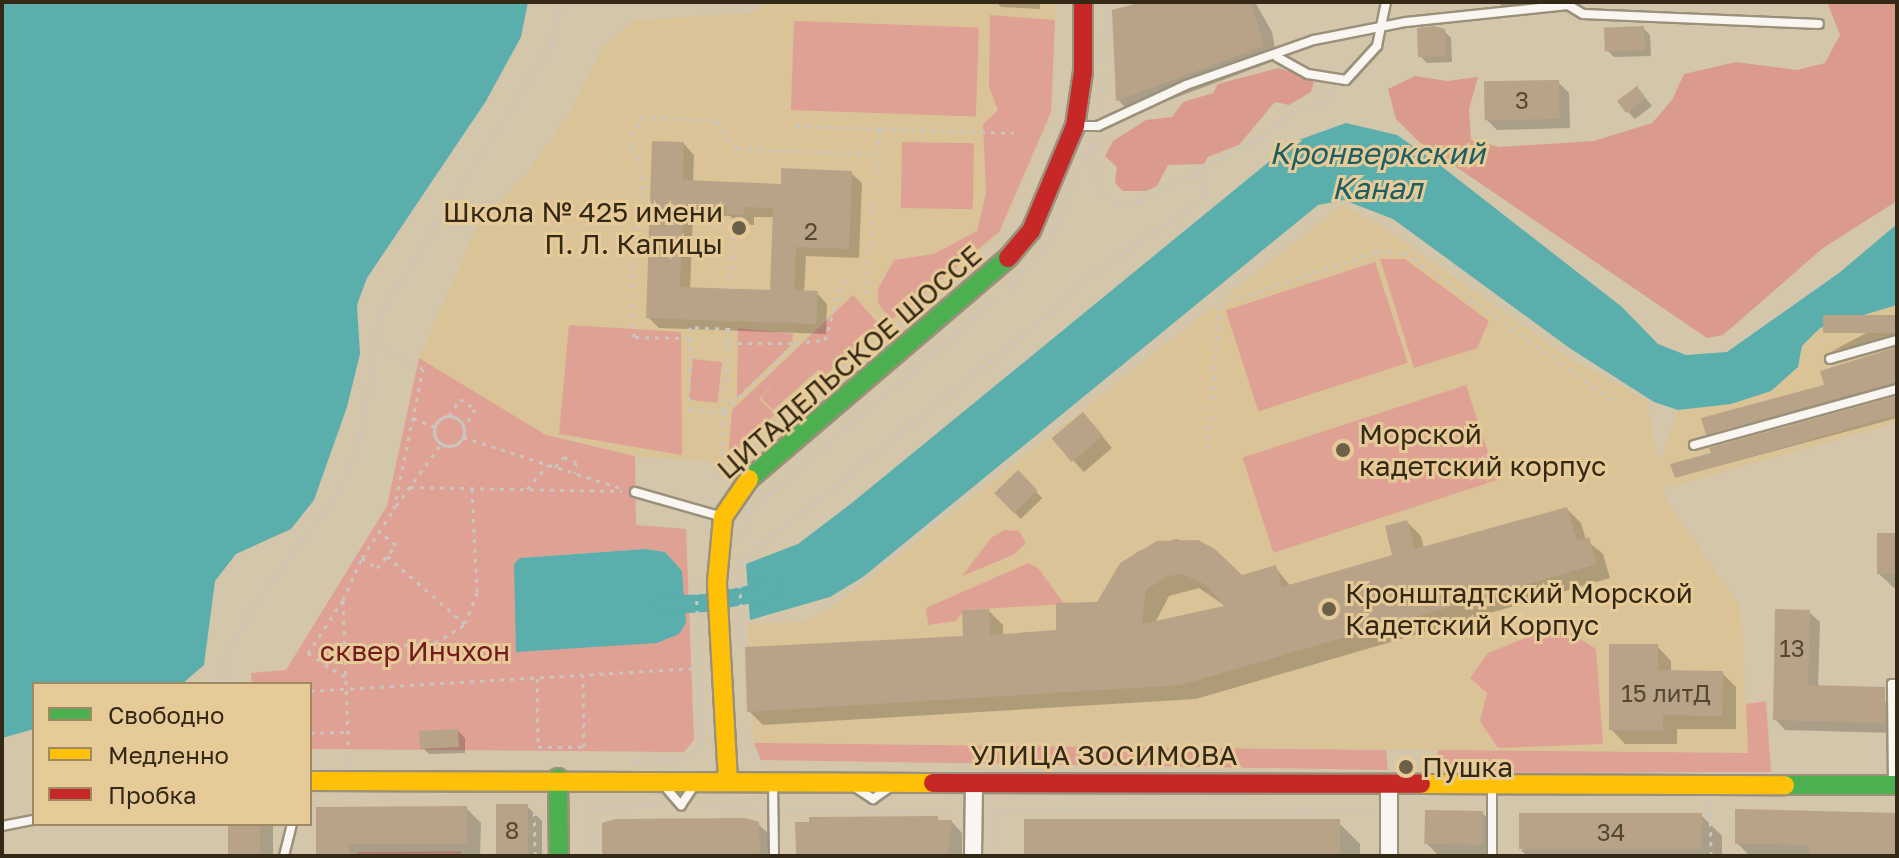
<!DOCTYPE html>
<html>
<head>
<meta charset="utf-8">
<style>
  body { margin:0 }
  #map { position:relative; width:1899px; height:858px; overflow:hidden; background:#d4c6aa; font-family:"Golos Text",sans-serif }
  div>[style] { position:absolute }
  [style*='--x'] { left:calc(var(--x)*1px); top:calc(var(--y)*1px); width:calc(var(--w)*1px); rotate:calc(var(--a)*1deg) }
  .built>* { inset:0; background:#dac397 }
  .green>* { inset:0; background:#dfa193; transform-origin:0 0 }
  .forest>* { inset:0; background:#db9b8c }
  .water>* { inset:0; background:#5aafad }
  .shadow>* { inset:0; background:#0003; transform-origin:0 0 }
  .canal>* { height:18px; margin:-9px; padding:0 9px; transform-origin:9px; border-radius:9px; background:#5aafad }
  .building>* { inset:0; background:#b8a388; transform-origin:0 0 }
  .path>* { height:3px; margin-top:-1.5px; transform-origin:0; background:repeating-linear-gradient(90deg,#cac5be 0 4px,transparent 0 10px) }
  .path>.ring { margin:-1.5px; padding:0; box-sizing:content-box; background:none; border:3px solid #cac5be; border-radius:50% }
  .roads { filter:drop-shadow(2px 0 #9b907a) drop-shadow(-2px 0 #9b907a) drop-shadow(0 2px #9b907a) drop-shadow(0 -2px #9b907a) }
  .lane>* { height:8px; margin:-4px; padding:0 4px; transform-origin:4px; border-radius:4px; background:#f9f6f2 }
  .street>* { height:16px; margin:-8px; padding:0 8px; transform-origin:8px; border-radius:8px; background:#f9f6f2 }
  .fast>* { height:18px; margin:-9px; padding:0 9px; transform-origin:9px; border-radius:9px; background:#4caf50 }
  .slow>* { height:18px; margin:-9px; padding:0 9px; transform-origin:9px; border-radius:9px; background:#ffc107 }
  .jam>* { height:18px; margin:-9px; padding:0 9px; transform-origin:9px; border-radius:9px; background:#c62828 }
  .dots>* { width:22px; height:22px; translate:-50% -50%; box-sizing:border-box; border:4px solid #e6cb99; border-radius:50% }
  span { translate:-50% -50%; white-space:nowrap; text-align:center; line-height:1.15; -webkit-text-stroke:6px #e6cb99; paint-order:stroke }
  .number-label { font-size:24px; color:#554832 }
  .number-label span { -webkit-text-stroke-width:0 }
  .poi-label { font-size:28px; color:#342916 }
  .right { translate:-100% -50%; text-align:right }
  .left { translate:0 -50%; text-align:left }
  .street-label { font-size:28px; color:#342916 }
  .park-label { font-size:28px; color:#76181e }
  .water-label { font-size:30px; color:#1d5e63; font-style:italic }
  .frame { position:absolute; inset:0; border:4px solid #342916; pointer-events:none }
  .legend { position:absolute; left:32px; top:682px; width:280px; height:144px; box-sizing:border-box; background:#e6cb99; border:2px solid #9f8a65; margin:0; padding:10px 14px; list-style:none; font-size:24px; color:#342916 }
  .legend li { display:flex; align-items:center; gap:16px; height:40px }
  .legend b { width:40px; border:2px solid #9f8a65 }
</style>
</head>
<body>
<div id="map">
  <div class="built">
    <div style="clip-path:polygon(772px 2px,1055px 2px,1053px 111px,1000px 234px,726px 463px,635px 456px,546px 435px,419px 358px,479px 223px,526px 174px,569px 114px,604px 46px,635px 20px,751px 13px)"></div>
    <div style="clip-path:polygon(1342px 205px,1381px 226px,1569px 358px,1646px 400px,1659px 463px,1678px 410px,1731px 404px,1798px 367px,1802px 346px,1820px 328px,1897px 305px,1897px 423px,1667px 488px,1661px 472px,1666px 500px,1741px 607px,1748px 753px,754px 743px,747px 624px,802px 622px,829px 610px)"></div>
  </div>
  <div class="green">
    <div style="clip-path:polygon(990px 15px,1055px 20px,1051px 112px,999px 232px,891px 320px,878px 303px,878px 289px,894px 260px,934px 254px,977px 231px,986px 193px,983px 124px,998px 110px,989px 87px)"></div>
    <div style="left:794px;top:21px;width:185px;height:89px;rotate:2deg"></div>
    <div style="left:902px;top:142px;width:72px;height:66px;rotate:1deg"></div>
    <div style="clip-path:polygon(1380px 259px,1405px 259px,1489px 321px,1477px 348px,1414px 368px)"></div>
    <div style="left:1375px;top:262px;width:106px;height:157px;rotate:72deg"></div>
    <div style="clip-path:polygon(853px 295px,882px 328px,824px 376px,818px 370px,773px 410px,761px 398px,779px 375px,759px 399px,775px 414px,728px 458px,732px 410px)"></div>
    <div style="clip-path:polygon(569px 325px,681px 332px,682px 455px,559px 434px)"></div>
    <div style="clip-path:polygon(738px 328px,793px 334px,792px 344px,737px 398px)"></div>
    <div style="clip-path:polygon(evenodd,419px 358px,546px 435px,635px 456px,636px 525px,686px 529px,694px 740px,684px 752px,310px 749px,310px 684px,252px 684px,251px 673px,286px 670px,387px 506px,419px 358px,645px 549px,665px 552px,667px 640px,516px 651px,520px 558px,645px 549px)"></div>
    <div style="left:693px;top:359px;width:29px;height:41px;rotate:6deg"></div>
    <div style="left:1466px;top:385px;width:100px;height:235px;rotate:72deg"></div>
    <div style="clip-path:polygon(1004px 530px,1019px 531px,1026px 543px,1013px 555px,962px 576px,991px 538px)"></div>
    <div style="clip-path:polygon(1028px 563px,1039px 569px,1064px 604px,964px 610px,956px 621px,928px 625px,926px 608px)"></div>
    <div style="clip-path:polygon(1543px 631px,1573px 634px,1596px 649px,1603px 744px,1498px 748px,1480px 721px,1487px 693px,1470px 678px,1488px 653px)"></div>
    <div style="clip-path:polygon(1766px 701px,1771px 772px,1436px 773px,1438px 750px,1748px 753px,1746px 704px)"></div>
    <div style="clip-path:polygon(754px 743px,1386px 750px,1388px 770px,761px 760px)"></div>
    <div style="clip-path:polygon(461px 851px,461px 856px,357px 856px,357px 852px)"></div>
  </div>
  <div class="forest">
    <div style="clip-path:polygon(1827px 2px,1897px 2px,1897px 201px,1823px 248px,1723px 335px,1707px 338px,1418px 141px,1396px 119px,1388px 89px,1415px 76px,1447px 81px,1478px 77px,1469px 109px,1471px 140px,1500px 147px,1594px 141px,1652px 123px,1672px 100px,1684px 74px,1736px 62px,1797px 70px,1825px 63px,1840px 35px)"></div>
    <div style="clip-path:polygon(1279px 68px,1308px 78px,1314px 82px,1311px 92px,1289px 105px,1275px 102px,1239px 145px,1208px 157px,1204px 164px,1168px 165px,1157px 186px,1146px 191px,1123px 191px,1115px 183px,1117px 167px,1105px 156px,1113px 141px,1146px 120px,1172px 117px,1183px 102px,1213px 93px,1218px 84px)"></div>
  </div>
  <div class="water">
    <div style="clip-path:polygon(2px 2px,528px 2px,521px 37px,486px 101px,367px 278px,357px 305px,360px 354px,347px 407px,314px 500px,291px 529px,236px 554px,215px 581px,204px 665px,182px 684px,34px 684px,34px 729px,2px 738px)"></div>
    <div style="clip-path:polygon(1346px 123px,1397px 135px,1436px 162px,1622px 307px,1658px 344px,1686px 355px,1727px 352px,1839px 273px,1897px 224px,1897px 305px,1820px 328px,1802px 346px,1798px 367px,1771px 391px,1731px 404px,1678px 410px,1654px 402px,1571px 349px,1393px 219px,1344px 200px,1318px 205px,863px 577px,830px 597px,750px 620px,746px 564px,798px 544px,853px 502px,1293px 142px)"></div>
    <div style="clip-path:polygon(645px 549px,665px 552px,682px 571px,686px 623px,679px 634px,657px 643px,516px 652px,514px 564px,520px 558px)"></div>
  </div>
  <div class="shadow">
    <div style="clip-path:polygon(996px 2px,1040px 2px,1040px 9px,1001px 7px)"></div>
    <div style="clip-path:polygon(1150px 2px,1255px 2px,1272px 32px,1277px 60px,1132px 114px,1118px 100px)"></div>
    <div style="clip-path:polygon(1498px 2px,1561px 2px,1562px 10px,1509px 15px)"></div>
    <div style="clip-path:polygon(1643px 28px,1650px 35px,1651px 56px,1614px 57px,1607px 50px)"></div>
    <div style="clip-path:polygon(1444px 31px,1451px 38px,1452px 62px,1427px 63px,1420px 56px)"></div>
    <div style="clip-path:polygon(1558px 82px,1569px 93px,1570px 128px,1497px 130px,1486px 119px)"></div>
    <div style="clip-path:polygon(1644px 96px,1652px 106px,1635px 119px,1628px 112px)"></div>
    <div style="clip-path:polygon(evenodd,684px 144px,694px 155px,693px 183px,783px 186px,851px 173px,862px 183px,859px 258px,806px 256px,804px 293px,817px 293px,827px 304px,826px 334px,659px 328px,648px 317px,684px 144px,693px 215px,730px 216px,739px 224px,754px 225px,754px 217px,774px 217px,772px 292px,690px 289px,693px 215px)"></div>
    <div style="clip-path:polygon(1897px 317px,1897px 336px,1832px 351px)"></div>
    <div style="clip-path:polygon(1897px 349px,1897px 385px,1707px 434px,1826px 387px)"></div>
    <div style="clip-path:polygon(1897px 398px,1897px 418px,1677px 477px)"></div>
    <div style="clip-path:polygon(1093px 425px,1112px 448px,1084px 472px,1054px 440px)"></div>
    <div style="left:1018px;top:473px;width:35px;height:30px;rotate:46deg"></div>
    <div style="clip-path:polygon(evenodd,1567px 509px,1581px 523px,1586px 540px,1603px 554px,1610px 578px,1196px 699px,763px 725px,749px 711px,965px 638px,989px 611px,1003px 625px,1003px 636px,1058px 632px,1099px 604px,1121px 564px,1139px 551px,1176px 539px,1214px 551px,1242px 578px,1275px 567px,1291px 587px,1394px 556px,1407px 522px,1421px 536px,1424px 549px,1567px 509px,1199px 588px,1228px 608px,1155px 623px,1169px 596px,1199px 588px)"></div>
    <div style="clip-path:polygon(1897px 535px,1897px 588px,1894px 588px,1879px 574px)"></div>
    <div style="clip-path:polygon(1809px 612px,1820px 622px,1818px 688px,1876px 689px,1895px 716px,1895px 733px,1785px 730px,1775px 719px)"></div>
    <div style="clip-path:polygon(1657px 646px,1671px 661px,1671px 672px,1722px 673px,1736px 687px,1736px 729px,1677px 729px,1677px 744px,1625px 744px,1611px 729px)"></div>
    <div style="clip-path:polygon(458px 731px,465px 738px,465px 753px,429px 754px,422px 747px)"></div>
    <div style="clip-path:polygon(527px 806px,542px 821px,542px 856px,498px 856px)"></div>
    <div style="clip-path:polygon(466px 808px,481px 823px,480px 856px,318px 856px,318px 809px)"></div>
    <div style="clip-path:polygon(1482px 813px,1497px 827px,1497px 856px,1439px 856px,1426px 843px)"></div>
    <div style="clip-path:polygon(1897px 814px,1897px 856px,1750px 856px,1737px 843px)"></div>
    <div style="clip-path:polygon(1701px 815px,1722px 836px,1722px 856px,1527px 856px,1521px 850px)"></div>
    <div style="clip-path:polygon(952px 822px,962px 833px,962px 856px,799px 856px,797px 824px)"></div>
    <div style="clip-path:polygon(1339px 823px,1360px 844px,1360px 856px,1026px 856px)"></div>
    <div style="left:230px;top:824px;width:43px;height:32px"></div>
    <div style="clip-path:polygon(758px 824px,769px 834px,768px 856px,606px 856px,604px 825px)"></div>
  </div>
  <div class="canal">
    <div style="--x:663;--y:605;--w:43;--a:-2.7"></div>
    <div style="--x:706;--y:603;--w:67;--a:-11.1"></div>
  </div>
  <div class="building">
    <div style="clip-path:polygon(1142px 2px,1251px 2px,1264px 46px,1116px 101px,1112px 10px)"></div>
    <div style="clip-path:polygon(1434px 26px,1445px 29px,1446px 56px,1418px 57px,1417px 28px)"></div>
    <div style="left:1644px;top:26px;width:24px;height:40px;rotate:88deg"></div>
    <div style="left:1559px;top:80px;width:39px;height:75px;rotate:89deg"></div>
    <div style="left:1637px;top:86px;width:15px;height:25px;rotate:53deg"></div>
    <div style="clip-path:polygon(evenodd,652px 141px,684px 142px,683px 180px,781px 184px,781px 168px,852px 171px,849px 249px,796px 247px,794px 290px,818px 291px,816px 324px,646px 318px,652px 141px,683px 205px,726px 206px,726px 214px,744px 215px,744px 207px,773px 208px,770px 290px,680px 287px,683px 205px)"></div>
    <div style="left:1897px;top:315px;width:18px;height:74px;rotate:90deg"></div>
    <div style="clip-path:polygon(1897px 347px,1897px 382px,1706px 435px,1701px 418px,1824px 385px,1820px 371px)"></div>
    <div style="clip-path:polygon(1897px 396px,1897px 415px,1675px 478px,1670px 464px,1711px 453px,1709px 448px)"></div>
    <div style="left:1083px;top:412px;width:31px;height:41px;rotate:50deg"></div>
    <div style="left:1018px;top:470px;width:28px;height:33px;rotate:46deg"></div>
    <div style="clip-path:polygon(evenodd,1567px 507px,1577px 541px,1589px 537px,1597px 564px,1181px 685px,747px 712px,745px 647px,963px 636px,962px 610px,989px 609px,990px 635px,1056px 630px,1056px 603px,1097px 602px,1120px 563px,1157px 541px,1198px 540px,1215px 549px,1242px 575px,1276px 565px,1282px 587px,1392px 555px,1385px 526px,1407px 520px,1415px 549px,1567px 507px,1183px 574px,1206px 585px,1224px 606px,1142px 624px,1146px 590px,1168px 576px,1183px 574px)"></div>
    <div style="left:1877px;top:533px;width:20px;height:41px"></div>
    <div style="clip-path:polygon(1775px 609px,1810px 610px,1808px 685px,1885px 687px,1885px 723px,1773px 720px)"></div>
    <div style="clip-path:polygon(1609px 644px,1658px 644px,1658px 670px,1723px 671px,1722px 716px,1663px 715px,1663px 731px,1609px 730px)"></div>
    <div style="left:458px;top:729px;width:18px;height:39px;rotate:87deg"></div>
    <div style="left:528px;top:804px;width:52px;height:32px;rotate:90deg"></div>
    <div style="clip-path:polygon(467px 806px,467px 844px,349px 844px,349px 856px,316px 856px,316px 807px)"></div>
    <div style="clip-path:polygon(1735px 809px,1897px 813px,1897px 856px,1809px 855px,1809px 845px,1735px 844px)"></div>
    <div style="left:1425px;top:810px;width:58px;height:34px;rotate:1deg"></div>
    <div style="left:1702px;top:813px;width:36px;height:183px;rotate:90deg"></div>
    <div style="clip-path:polygon(938px 816px,938px 820px,952px 820px,948px 856px,796px 854px,795px 822px,809px 822px,809px 817px)"></div>
    <div style="clip-path:polygon(745px 818px,759px 822px,760px 853px,753px 856px,602px 854px,602px 823px,616px 819px)"></div>
    <div style="left:1024px;top:819px;width:316px;height:37px"></div>
    <div style="left:228px;top:824px;width:32px;height:32px"></div>
  </div>
  <div class="path">
    <div style="--x:1104;--y:59;--w:57;--a:-88"></div>
    <div style="--x:1101;--y:111;--w:37;--a:-85"></div>
    <div style="--x:881;--y:129;--w:133;--a:1.7"></div>
    <div style="--x:1099;--y:137;--w:18;--a:106"></div>
    <div style="--x:1094;--y:154;--w:38;--a:84"></div>
    <div style="--x:1098;--y:192;--w:21;--a:29"></div>
    <div style="--x:1116;--y:202;--w:24;--a:-2"></div>
    <div style="--x:1140;--y:201;--w:135;--a:-27.9"></div>
    <div style="--x:1259;--y:138;--w:50;--a:-36.9"></div>
    <div style="--x:1299;--y:108;--w:23;--a:-13"></div>
    <div style="--x:1321;--y:103;--w:19;--a:-47"></div>
    <div style="--x:1050;--y:240;--w:112;--a:-66.9"></div>
    <div style="--x:1008;--y:288;--w:56;--a:-48.6"></div>
    <div style="--x:730;--y:289;--w:60;--a:-88.1"></div>
    <div style="--x:866;--y:294;--w:140;--a:-85.5"></div>
    <div style="--x:729;--y:329;--w:39;--a:-177"></div>
    <div style="--x:690;--y:327;--w:83;--a:90.7"></div>
    <div style="--x:689;--y:410;--w:35;--a:2"></div>
    <div style="--x:724;--y:411;--w:90;--a:-86.8"></div>
    <div style="--x:689;--y:338;--w:55;--a:-179"></div>
    <div style="--x:634;--y:337;--w:59;--a:-93.9"></div>
    <div style="--x:630;--y:278;--w:90;--a:-82.3"></div>
    <div style="--x:642;--y:189;--w:29;--a:-96"></div>
    <div style="--x:639;--y:160;--w:18;--a:-124"></div>
    <div style="--x:629;--y:145;--w:30;--a:-67"></div>
    <div style="--x:641;--y:117;--w:76;--a:3"></div>
    <div style="--x:717;--y:121;--w:34;--a:54"></div>
    <div style="--x:737;--y:149;--w:140;--a:2"></div>
    <div style="--x:877;--y:154;--w:25;--a:-83"></div>
    <div style="--x:880;--y:129;--w:85;--a:-178"></div>
    <div style="--x:728;--y:343;--w:68;--a:0"></div>
    <div style="--x:449;--y:416;--w:20;--a:-57"></div>
    <div style="--x:460;--y:399;--w:18;--a:34"></div>
    <div style="--x:475;--y:409;--w:21;--a:121"></div>
    <div class="ring" style="left:434px;top:416px;width:27px;height:27px"></div>
    <div style="--x:413;--y:418;--w:24;--a:22"></div>
    <div style="--x:463;--y:437;--w:168;--a:18"></div>
    <div style="--x:1208;--y:449;--w:145;--a:-85.3"></div>
    <div style="--x:1220;--y:304;--w:167;--a:-18.5"></div>
    <div style="--x:1378;--y:251;--w:27;--a:4"></div>
    <div style="--x:1405;--y:253;--w:261;--a:35.3"></div>
    <div style="--x:555;--y:467;--w:13;--a:-48"></div>
    <div style="--x:564;--y:457;--w:13;--a:23"></div>
    <div style="--x:576;--y:462;--w:11;--a:95"></div>
    <div style="--x:720;--y:475;--w:64;--a:-86.4"></div>
    <div style="--x:724;--y:411;--w:99;--a:-43.4"></div>
    <div style="--x:796;--y:343;--w:29;--a:-6"></div>
    <div style="--x:825;--y:340;--w:65;--a:-73"></div>
    <div style="--x:410;--y:487;--w:212;--a:1.1"></div>
    <div style="--x:527;--y:489;--w:32;--a:-49"></div>
    <div style="--x:396;--y:506;--w:77;--a:-54"></div>
    <div style="--x:742;--y:541;--w:29;--a:-76"></div>
    <div style="--x:749;--y:513;--w:26;--a:-43"></div>
    <div style="--x:768;--y:495;--w:305;--a:-40.7"></div>
    <div style="--x:387;--y:556;--w:103;--a:41.1"></div>
    <div style="--x:362;--y:558;--w:18;--a:34"></div>
    <div style="--x:377;--y:568;--w:30;--a:-50"></div>
    <div style="--x:396;--y:545;--w:22;--a:-141"></div>
    <div style="--x:739;--y:562;--w:379;--a:-38.6"></div>
    <div style="--x:1035;--y:326;--w:60;--a:-44.3"></div>
    <div style="--x:1078;--y:284;--w:152;--a:-34.8"></div>
    <div style="--x:1203;--y:197;--w:25;--a:-99"></div>
    <div style="--x:740;--y:564;--w:81;--a:89.3"></div>
    <div style="--x:343;--y:600;--w:64;--a:123.4"></div>
    <div style="--x:308;--y:653;--w:44;--a:33"></div>
    <div style="--x:344;--y:649;--w:91;--a:-3.8"></div>
    <div style="--x:435;--y:643;--w:36;--a:-32"></div>
    <div style="--x:465;--y:624;--w:34;--a:-69"></div>
    <div style="--x:477;--y:592;--w:104;--a:-92.8"></div>
    <div style="--x:537;--y:678;--w:69;--a:89.2"></div>
    <div style="--x:538;--y:747;--w:46;--a:0"></div>
    <div style="--x:584;--y:747;--w:72;--a:-90.8"></div>
    <div style="--x:223;--y:684;--w:20;--a:-90"></div>
    <div style="--x:223;--y:664;--w:55;--a:-63"></div>
    <div style="--x:248;--y:615;--w:149;--a:-53.4"></div>
    <div style="--x:337;--y:495;--w:66;--a:-67.7"></div>
    <div style="--x:362;--y:434;--w:108;--a:-82"></div>
    <div style="--x:377;--y:327;--w:28;--a:-69"></div>
    <div style="--x:387;--y:301;--w:306;--a:-57.4"></div>
    <div style="--x:552;--y:43;--w:42;--a:-77.6"></div>
    <div style="--x:310;--y:691;--w:388;--a:-3.4"></div>
    <div style="--x:746;--y:728;--w:17;--a:80"></div>
    <div style="--x:749;--y:745;--w:23;--a:52"></div>
    <div style="--x:310;--y:733;--w:37;--a:-2"></div>
    <div style="--x:636;--y:761;--w:50;--a:-3.4"></div>
    <div style="--x:686;--y:758;--w:22;--a:-39"></div>
    <div style="--x:703;--y:744;--w:163;--a:-92.5"></div>
    <div style="--x:349;--y:764;--w:164;--a:-92.1"></div>
    <div style="--x:343;--y:600;--w:46;--a:-65.7"></div>
    <div style="--x:362;--y:558;--w:59;--a:-56.9"></div>
    <div style="--x:394;--y:509;--w:143;--a:-78.3"></div>
    <div style="--x:423;--y:369;--w:52;--a:-153.9"></div>
    <div style="--x:592;--y:801;--w:7;--a:90"></div>
    <div style="--x:592;--y:808;--w:74;--a:-2.3"></div>
    <div style="--x:534;--y:802;--w:54;--a:88.9"></div>
    <div style="--x:1710;--y:802;--w:54;--a:88.9"></div>
    <div style="--x:697;--y:805;--w:64;--a:3.6"></div>
    <div style="--x:785;--y:809;--w:84;--a:1.4"></div>
    <div style="--x:877;--y:811;--w:80;--a:-0.7"></div>
    <div style="--x:592;--y:856;--w:48;--a:-90"></div>
    <div style="--x:997;--y:856;--w:47;--a:-90"></div>
    <div style="--x:997;--y:809;--w:375;--a:0.2"></div>
  </div>
  <div class="roads">
    <div class="lane">
      <div style="--x:1277;--y:57;--w:35;--a:29"></div>
      <div style="--x:1308;--y:74;--w:38;--a:9"></div>
      <div style="--x:1346;--y:80;--w:46;--a:-47.6"></div>
      <div style="--x:1377;--y:46;--w:45;--a:-78.4"></div>
      <div style="--x:1076;--y:126;--w:22;--a:0"></div>
      <div style="--x:1098;--y:126;--w:97;--a:-25"></div>
      <div style="--x:1186;--y:85;--w:136;--a:-19.4"></div>
      <div style="--x:1314;--y:40;--w:94;--a:-11.1"></div>
      <div style="--x:1406;--y:22;--w:163;--a:-6"></div>
      <div style="--x:1568;--y:5;--w:17;--a:31"></div>
      <div style="--x:1583;--y:14;--w:236;--a:2.4"></div>
      <div style="--x:1830;--y:359;--w:70;--a:-15.8"></div>
      <div style="--x:1694;--y:445;--w:211;--a:-15.4"></div>
      <div style="--x:635;--y:492;--w:91;--a:15.9"></div>
      <div style="--x:1893;--y:782;--w:98;--a:-90.6"></div>
      <div style="--x:1892;--y:684;--w:5;--a:0"></div>
      <div style="--x:773;--y:783;--w:73;--a:89.2"></div>
      <div style="--x:853;--y:786;--w:24;--a:33"></div>
      <div style="--x:873;--y:799;--w:21;--a:-35"></div>
      <div style="--x:666;--y:788;--w:23;--a:49"></div>
      <div style="--x:681;--y:805;--w:23;--a:-56"></div>
      <div style="--x:2;--y:826;--w:33;--a:-11"></div>
      <div style="--x:284;--y:856;--w:33;--a:-76"></div>
      <div style="--x:1492;--y:856;--w:71;--a:-90"></div>
    </div>
    <div class="street">
      <div style="--x:1389;--y:784;--w:72;--a:90"></div>
      <div style="--x:973;--y:856;--w:73;--a:-89.2"></div>
    </div>
    <div class="fast">
      <div style="--x:749;--y:479;--w:340;--a:-40.5"></div>
      <div style="--x:558;--y:778;--w:78;--a:89.3"></div>
      <div style="--x:1785;--y:785;--w:112;--a:0"></div>
    </div>
    <div class="slow">
      <div style="--x:310;--y:781;--w:623;--a:0.18"></div>
      <div style="--x:728;--y:781;--w:199;--a:-93.2"></div>
      <div style="--x:717;--y:582;--w:65;--a:-84.7"></div>
      <div style="--x:723;--y:517;--w:46;--a:-55.6"></div>
      <div style="--x:1421;--y:784;--w:364;--a:0.2"></div>
    </div>
    <div class="jam">
      <div style="--x:1008;--y:258;--w:35;--a:-50"></div>
      <div style="--x:1031;--y:231;--w:114;--a:-67.3"></div>
      <div style="--x:1075;--y:126;--w:55;--a:-81.6"></div>
      <div style="--x:1083;--y:72;--w:70;--a:-90"></div>
      <div style="--x:933;--y:783;--w:488;--a:0.1"></div>
    </div>
  </div>
  <div class="dots">
    <div style="left:739px;top:228px;background:#6c604a"></div>
    <div style="left:1343px;top:450px;background:#6c604a"></div>
    <div style="left:1329px;top:609px;background:#6c604a"></div>
    <div style="left:1406px;top:767px;background:#6c604a"></div>
  </div>
  <div class="number-label">
    <span style="left:1522px;top:100px">3</span>
    <span style="left:811px;top:231px">2</span>
    <span style="left:1792px;top:648px">13</span>
    <span style="left:1666px;top:693px">15 литД</span>
    <span style="left:512px;top:830px">8</span>
    <span style="left:1611px;top:832px">34</span>
  </div>
  <div class="poi-label">
    <span class="right" style="left:723px;top:228px">Школа № 425 имени<br>П. Л. Капицы</span>
    <span class="left" style="left:1359px;top:450px">Морской<br>кадетский корпус</span>
    <span class="left" style="left:1345px;top:609px">Кронштадтский Морской<br>Кадетский Корпус</span>
    <span class="left" style="left:1422px;top:767px">Пушка</span>
  </div>
  <div class="street-label">
    <span style="left:849px;top:362px;rotate:-41deg">ЦИТАДЕЛЬСКОЕ ШОССЕ</span>
    <span style="left:1104px;top:755px">УЛИЦА ЗОСИМОВА</span>
  </div>
  <div class="park-label">
    <span style="left:415px;top:651px">сквер Инчхон</span>
  </div>
  <div class="water-label">
    <span style="left:1377px;top:170px">Кронверкский<br>Канал</span>
  </div>
  <div class="frame"></div>
  <ul class="legend">
  <li><b style="height:10px;background:#4caf50"></b>Свободно</li>
  <li><b style="height:10px;background:#ffc107"></b>Медленно</li>
  <li><b style="height:10px;background:#c62828"></b>Пробка</li>
  </ul>
</div>
</body>
</html>
